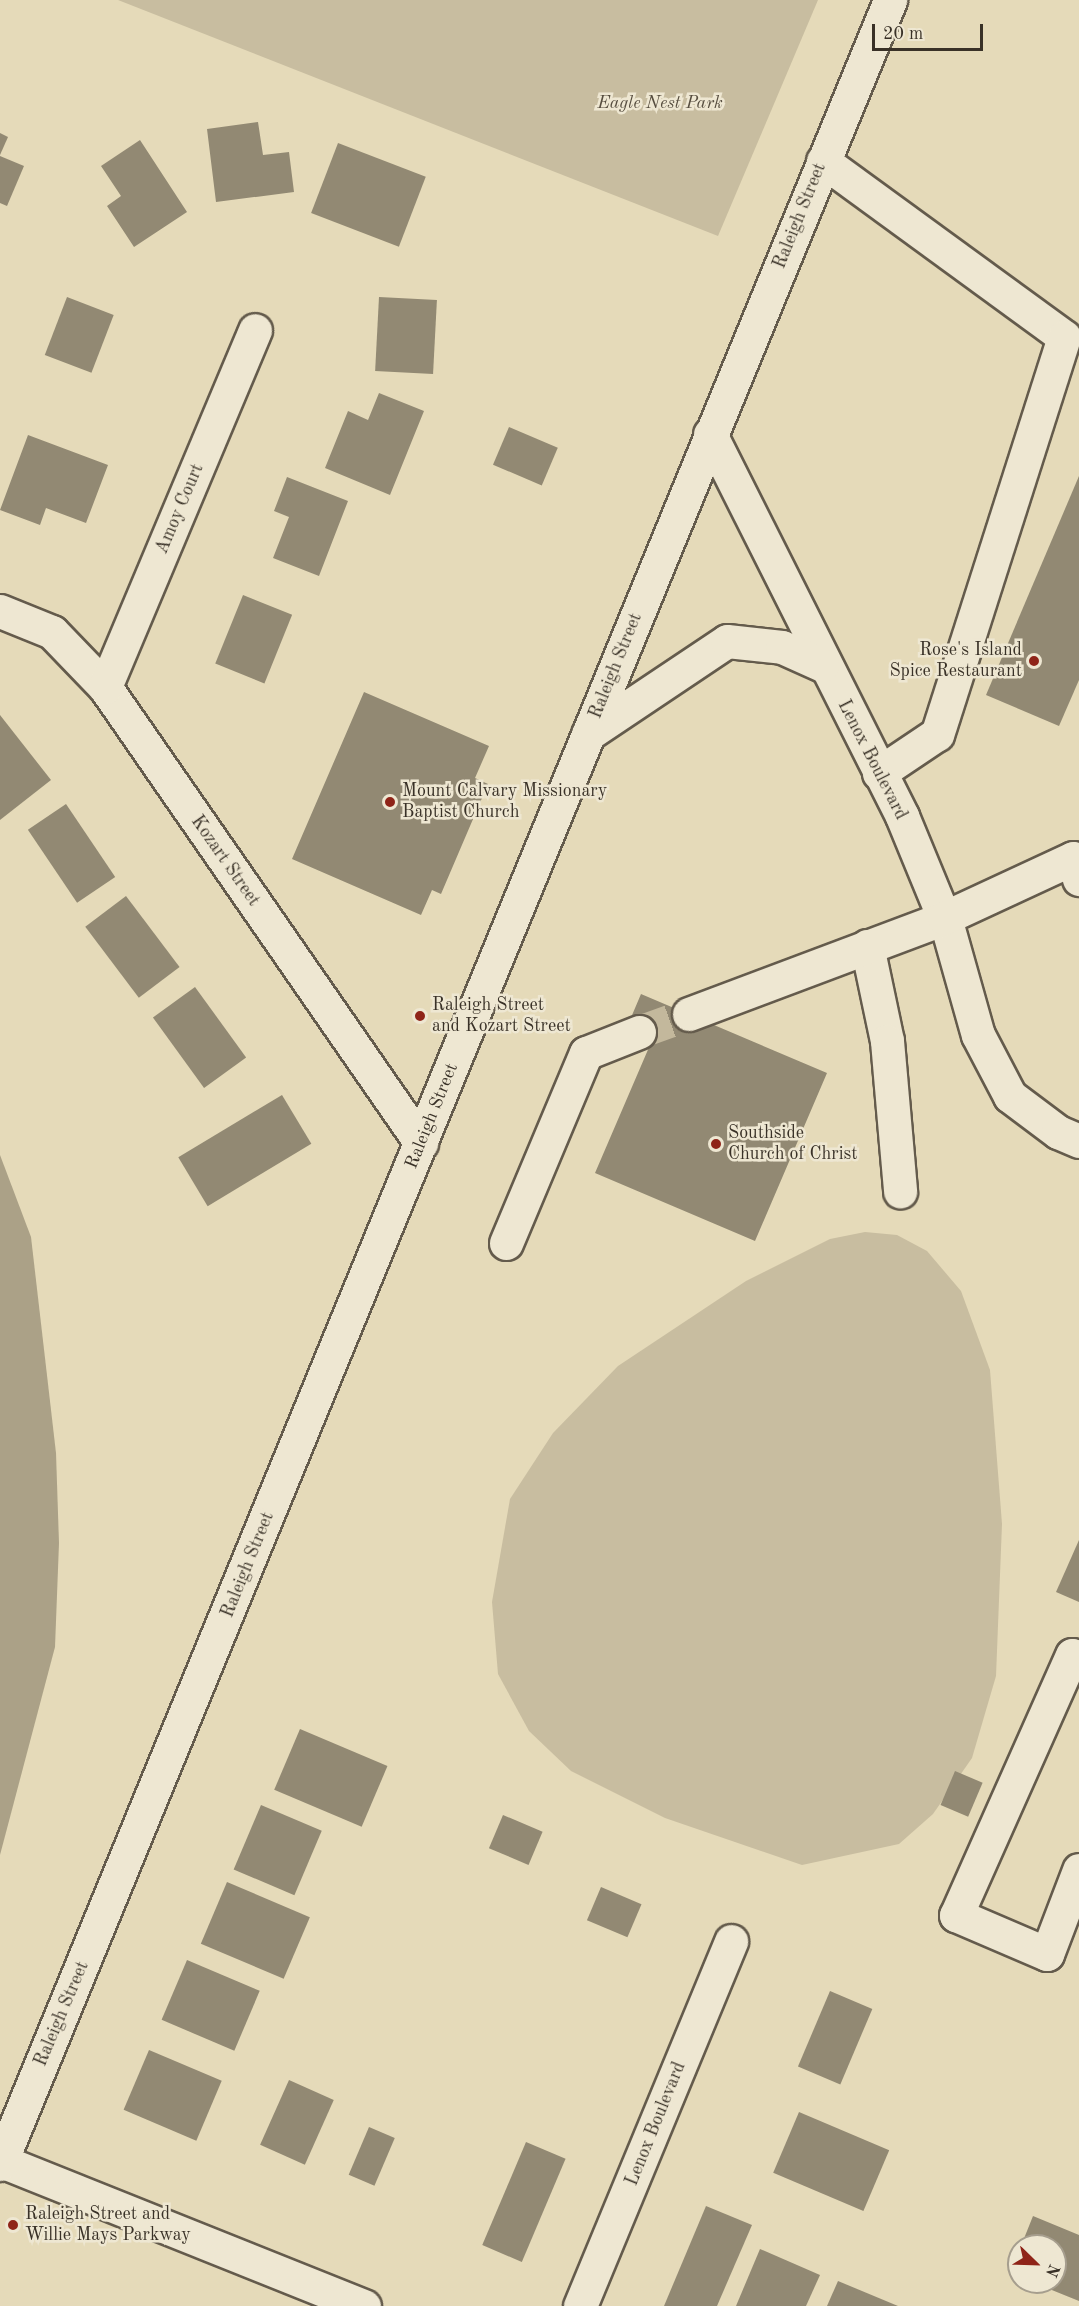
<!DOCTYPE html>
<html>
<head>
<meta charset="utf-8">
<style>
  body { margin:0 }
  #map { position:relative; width:1079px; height:2306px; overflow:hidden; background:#e5dab9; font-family:"Old Standard TT",serif }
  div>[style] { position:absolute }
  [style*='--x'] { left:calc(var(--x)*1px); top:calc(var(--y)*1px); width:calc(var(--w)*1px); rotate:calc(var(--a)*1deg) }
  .green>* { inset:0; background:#c8bda0 }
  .water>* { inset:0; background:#aba187 }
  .building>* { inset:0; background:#928973; transform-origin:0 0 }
  .minor-tunnel>* { height:33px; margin-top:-16.5px; transform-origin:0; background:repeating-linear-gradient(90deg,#c3b89c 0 33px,transparent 0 49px) }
  .roads { filter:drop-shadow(2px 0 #645b4c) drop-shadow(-2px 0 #645b4c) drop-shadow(0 2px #645b4c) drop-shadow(0 -2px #645b4c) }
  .minor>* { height:33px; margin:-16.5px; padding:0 16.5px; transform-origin:16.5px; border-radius:16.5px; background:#eee7d2 }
  .dots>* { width:16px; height:16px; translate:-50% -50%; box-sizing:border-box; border:3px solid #eee7d2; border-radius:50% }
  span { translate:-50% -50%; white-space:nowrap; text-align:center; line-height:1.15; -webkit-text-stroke:5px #eee7d2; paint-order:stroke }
  .park-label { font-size:18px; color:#564d3f; font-style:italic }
  .street-label { font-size:18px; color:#393127 }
  .poi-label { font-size:18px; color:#393127 }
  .right { translate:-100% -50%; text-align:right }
  .left { translate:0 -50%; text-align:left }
  .north { position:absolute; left:1007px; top:2234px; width:60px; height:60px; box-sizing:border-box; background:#eee7d2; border:2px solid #a69e8e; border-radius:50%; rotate:113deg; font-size:16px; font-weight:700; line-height:24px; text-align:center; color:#393127 }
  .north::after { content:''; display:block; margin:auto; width:21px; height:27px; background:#8f2418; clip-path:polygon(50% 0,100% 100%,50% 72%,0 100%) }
  .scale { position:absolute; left:872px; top:24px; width:111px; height:27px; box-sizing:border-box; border:3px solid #393127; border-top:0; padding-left:8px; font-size:18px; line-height:21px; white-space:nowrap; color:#393127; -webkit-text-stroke:4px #eee7d2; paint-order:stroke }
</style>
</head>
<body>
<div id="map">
  <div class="green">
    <div style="clip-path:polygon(118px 0,818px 0,718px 236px)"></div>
    <div style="clip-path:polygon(865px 1232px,897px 1235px,927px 1251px,961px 1291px,990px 1370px,1002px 1524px,996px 1676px,972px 1758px,933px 1814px,899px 1844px,802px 1865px,665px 1818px,571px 1771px,529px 1731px,498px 1674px,492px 1602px,510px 1499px,553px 1433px,618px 1366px,746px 1281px,830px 1239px)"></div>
  </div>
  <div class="water">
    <div style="clip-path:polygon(0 1155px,31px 1237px,56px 1453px,59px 1543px,55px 1647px,0 1855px)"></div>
  </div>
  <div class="building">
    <div style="clip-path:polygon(258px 122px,263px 155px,289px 152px,294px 192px,216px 202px,207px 129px)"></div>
    <div style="clip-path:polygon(0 133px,8px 137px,0 155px)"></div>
    <div style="clip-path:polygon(140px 140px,187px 212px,134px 247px,107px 206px,121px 196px,101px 166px)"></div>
    <div style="left:338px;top:143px;width:94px;height:75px;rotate:21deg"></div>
    <div style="clip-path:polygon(0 156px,24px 166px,7px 206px,0 203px)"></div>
    <div style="left:67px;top:297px;width:50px;height:62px;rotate:21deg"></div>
    <div style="left:379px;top:297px;width:58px;height:74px;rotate:3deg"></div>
    <div style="clip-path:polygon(379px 393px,424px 411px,390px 495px,325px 468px,348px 411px,368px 420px)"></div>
    <div style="left:509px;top:427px;width:53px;height:41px;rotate:23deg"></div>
    <div style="clip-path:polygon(28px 435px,108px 465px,86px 523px,46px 508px,40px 525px,0 510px)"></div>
    <div style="clip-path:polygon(1079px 476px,1079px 680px,1059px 726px,986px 695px)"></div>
    <div style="clip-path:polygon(287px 477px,348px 501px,319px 576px,273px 558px,289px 517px,274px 511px)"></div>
    <div style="left:243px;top:595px;width:53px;height:74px;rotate:22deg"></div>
    <div style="clip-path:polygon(364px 692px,489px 746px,475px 778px,488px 784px,441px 894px,432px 890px,421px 915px,292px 859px)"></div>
    <div style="clip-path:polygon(0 715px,51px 780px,0 820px)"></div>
    <div style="left:66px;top:804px;width:88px;height:46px;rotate:56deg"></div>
    <div style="left:126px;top:896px;width:89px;height:51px;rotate:53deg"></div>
    <div style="left:195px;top:987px;width:87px;height:52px;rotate:54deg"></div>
    <div style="clip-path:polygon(641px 994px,827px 1073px,755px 1241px,595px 1173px,653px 1038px,627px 1027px)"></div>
    <div style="left:282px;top:1095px;width:57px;height:121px;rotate:59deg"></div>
    <div style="clip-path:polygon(1079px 1540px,1079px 1602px,1056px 1592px)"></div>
    <div style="left:300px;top:1729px;width:95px;height:66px;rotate:23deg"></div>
    <div style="left:955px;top:1771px;width:30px;height:37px;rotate:23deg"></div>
    <div style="left:261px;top:1805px;width:66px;height:70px;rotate:23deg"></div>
    <div style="left:503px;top:1815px;width:43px;height:36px;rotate:23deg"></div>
    <div style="left:227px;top:1882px;width:90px;height:67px;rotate:23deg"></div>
    <div style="left:601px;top:1887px;width:44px;height:36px;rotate:23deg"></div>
    <div style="left:187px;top:1960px;width:79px;height:65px;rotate:23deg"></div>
    <div style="left:830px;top:1991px;width:46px;height:82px;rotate:23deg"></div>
    <div style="left:149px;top:2050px;width:79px;height:65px;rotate:23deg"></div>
    <div style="left:289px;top:2080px;width:49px;height:71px;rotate:24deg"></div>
    <div style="left:799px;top:2112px;width:98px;height:66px;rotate:23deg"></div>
    <div style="left:369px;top:2127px;width:28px;height:52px;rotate:23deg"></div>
    <div style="left:526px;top:2142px;width:43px;height:112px;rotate:23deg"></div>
    <div style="clip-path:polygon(706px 2206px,752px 2225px,717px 2306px,664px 2306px)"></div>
    <div style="clip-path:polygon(1033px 2216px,1079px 2235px,1079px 2301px,1032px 2282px,1055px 2282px,1055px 2246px,1021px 2246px)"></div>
    <div style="clip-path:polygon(760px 2249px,820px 2275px,806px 2306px,736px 2306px)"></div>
    <div style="clip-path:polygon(1019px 2251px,1019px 2277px,1010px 2273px)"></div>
    <div style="clip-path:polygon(838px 2281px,898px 2306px,827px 2306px)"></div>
  </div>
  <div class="minor-tunnel">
    <div style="--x:639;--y:1032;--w:53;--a:-19.8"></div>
  </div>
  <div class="roads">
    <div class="minor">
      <div style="--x:823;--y:161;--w:298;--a:36.1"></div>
      <div style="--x:1064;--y:337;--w:417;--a:107.7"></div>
      <div style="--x:937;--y:734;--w:70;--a:146.1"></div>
      <div style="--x:710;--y:434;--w:428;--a:63.3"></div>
      <div style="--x:902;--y:816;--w:118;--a:67.6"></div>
      <div style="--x:947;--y:925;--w:114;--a:74.3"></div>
      <div style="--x:978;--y:1035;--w:69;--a:62.3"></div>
      <div style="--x:1010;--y:1096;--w:60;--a:36.9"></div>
      <div style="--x:1058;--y:1132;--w:23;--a:23"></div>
      <div style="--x:0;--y:611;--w:56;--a:22"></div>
      <div style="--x:52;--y:632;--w:76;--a:46.1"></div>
      <div style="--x:105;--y:687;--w:555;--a:55.28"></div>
      <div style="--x:105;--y:687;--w:387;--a:-67.2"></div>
      <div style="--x:588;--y:734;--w:167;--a:-33.8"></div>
      <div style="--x:727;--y:641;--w:55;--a:6.2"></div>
      <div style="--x:782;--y:647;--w:44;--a:24.2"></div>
      <div style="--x:867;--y:946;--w:97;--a:78.1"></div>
      <div style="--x:887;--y:1041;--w:151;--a:85"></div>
      <div style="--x:689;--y:1014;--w:272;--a:-20.6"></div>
      <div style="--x:944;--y:918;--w:142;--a:-24.9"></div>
      <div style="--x:1073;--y:858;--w:22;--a:74"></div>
      <div style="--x:506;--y:1243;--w:206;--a:-67.2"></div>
      <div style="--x:586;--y:1053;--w:57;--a:-21.6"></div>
      <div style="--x:1079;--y:1657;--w:7;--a:-164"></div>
      <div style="--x:1072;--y:1655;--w:285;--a:114"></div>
      <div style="--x:956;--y:1915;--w:99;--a:23.2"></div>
      <div style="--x:1047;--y:1954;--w:90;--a:-69.1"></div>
      <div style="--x:1;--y:2161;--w:391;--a:21.8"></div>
      <div style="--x:0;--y:2164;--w:2340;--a:-67.64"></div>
      <div style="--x:580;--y:2306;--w:395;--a:-67.5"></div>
    </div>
  </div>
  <div class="dots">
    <div style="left:1034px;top:661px;background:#8f2418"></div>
    <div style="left:390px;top:802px;background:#8f2418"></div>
    <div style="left:420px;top:1016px;background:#8f2418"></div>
    <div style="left:716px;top:1144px;background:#8f2418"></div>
    <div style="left:13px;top:2225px;background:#8f2418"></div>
  </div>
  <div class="park-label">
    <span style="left:660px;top:103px">Eagle Nest Park</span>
  </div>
  <div class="street-label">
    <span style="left:800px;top:216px;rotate:-68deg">Raleigh Street</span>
    <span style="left:180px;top:509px;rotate:-67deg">Amoy Court</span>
    <span style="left:616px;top:666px;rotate:-68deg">Raleigh Street</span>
    <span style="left:872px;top:760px;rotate:63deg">Lenox Boulevard</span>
    <span style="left:225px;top:861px;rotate:55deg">Kozart Street</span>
    <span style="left:432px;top:1116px;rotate:-68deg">Raleigh Street</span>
    <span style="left:248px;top:1565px;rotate:-68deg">Raleigh Street</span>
    <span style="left:62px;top:2014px;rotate:-67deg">Raleigh Street</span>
    <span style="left:656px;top:2124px;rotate:-68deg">Lenox Boulevard</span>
  </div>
  <div class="poi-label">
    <span class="right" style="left:1022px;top:661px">Rose's Island<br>Spice Restaurant</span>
    <span class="left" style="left:402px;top:802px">Mount Calvary Missionary<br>Baptist Church</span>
    <span class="left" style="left:432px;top:1016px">Raleigh Street<br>and Kozart Street</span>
    <span class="left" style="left:728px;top:1144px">Southside<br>Church of Christ</span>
    <span class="left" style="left:25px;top:2225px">Raleigh Street and<br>Willie Mays Parkway</span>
  </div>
  <div class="north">N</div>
  <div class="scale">20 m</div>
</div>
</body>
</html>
